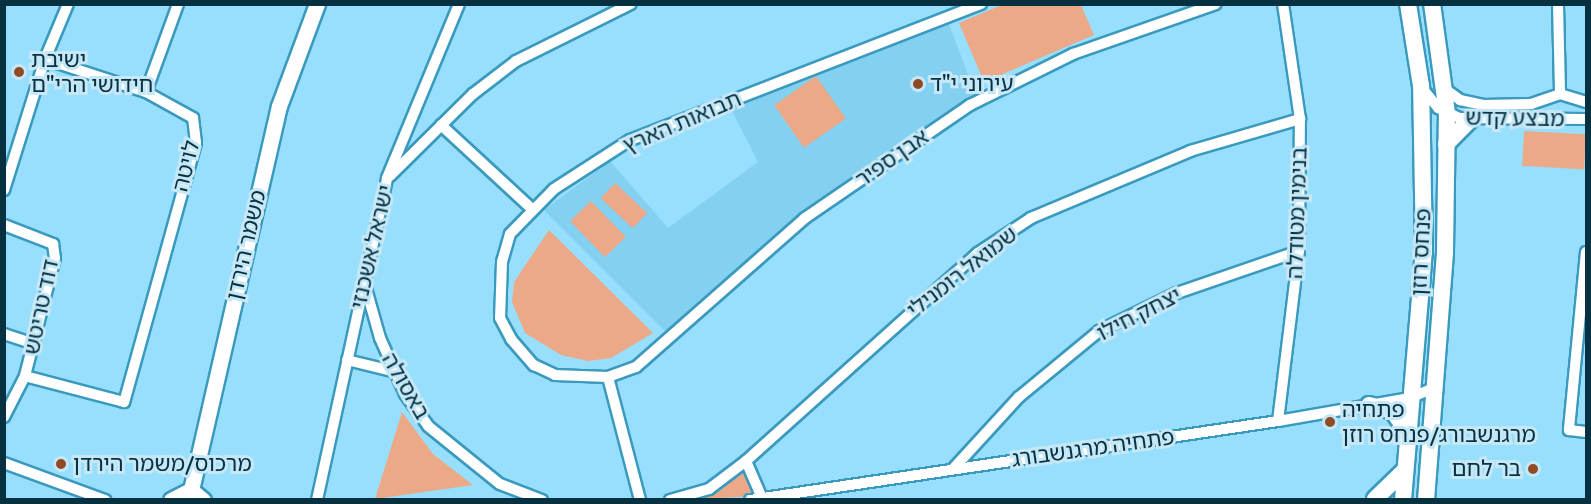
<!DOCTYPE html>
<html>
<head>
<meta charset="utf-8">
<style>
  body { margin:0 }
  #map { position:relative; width:1591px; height:504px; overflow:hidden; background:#98dffe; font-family:Signika,"Noto Sans Hebrew",sans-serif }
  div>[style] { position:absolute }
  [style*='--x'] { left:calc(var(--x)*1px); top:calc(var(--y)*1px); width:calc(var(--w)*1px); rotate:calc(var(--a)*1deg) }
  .built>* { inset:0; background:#83d0f1 }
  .green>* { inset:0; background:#eba988; transform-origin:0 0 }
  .roads { filter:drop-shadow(2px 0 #3a9abe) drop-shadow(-2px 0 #3a9abe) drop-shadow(0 2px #3a9abe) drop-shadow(0 -2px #3a9abe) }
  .street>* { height:10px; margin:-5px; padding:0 5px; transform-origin:5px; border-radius:5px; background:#fff }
  .secondary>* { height:15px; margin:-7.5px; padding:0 7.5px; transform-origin:7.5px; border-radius:7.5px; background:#fff }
  .primary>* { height:16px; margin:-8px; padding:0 8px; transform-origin:8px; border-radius:8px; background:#fff }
  .dots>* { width:16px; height:16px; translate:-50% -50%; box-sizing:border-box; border:3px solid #c5e7f6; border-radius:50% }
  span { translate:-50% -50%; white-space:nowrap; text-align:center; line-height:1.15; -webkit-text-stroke:6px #c5e7f6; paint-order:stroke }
  .poi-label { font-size:22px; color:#073140 }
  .left { translate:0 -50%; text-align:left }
  .right { translate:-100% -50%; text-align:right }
  .street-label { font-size:22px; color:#073140 }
  .frame { position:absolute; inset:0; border:6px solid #073140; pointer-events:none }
</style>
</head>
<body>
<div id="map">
  <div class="built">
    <div style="clip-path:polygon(948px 22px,976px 95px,802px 213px,667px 333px,544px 210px,610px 161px,668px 228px,758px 162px,729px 105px)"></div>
  </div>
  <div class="green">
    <div style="clip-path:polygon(1004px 4px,1081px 5px,1094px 35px,984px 82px,959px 23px)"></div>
    <div style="left:816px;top:76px;width:52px;height:51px;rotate:55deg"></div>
    <div style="left:1524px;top:131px;width:62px;height:35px;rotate:3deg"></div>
    <div style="left:615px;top:183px;width:44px;height:21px;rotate:43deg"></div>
    <div style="left:591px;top:201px;width:50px;height:29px;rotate:46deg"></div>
    <div style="clip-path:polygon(549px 230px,653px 333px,611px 358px,588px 361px,561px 355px,525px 333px,512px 302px,514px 282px)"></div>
    <div style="clip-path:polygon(402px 412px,433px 454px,473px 485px,375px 499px)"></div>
    <div style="clip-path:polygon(744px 470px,757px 496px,682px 500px,721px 490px)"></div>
  </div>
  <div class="roads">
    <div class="street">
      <div style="--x:981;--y:4;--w:376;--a:158.8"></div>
      <div style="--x:630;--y:140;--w:90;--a:147.2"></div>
      <div style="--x:554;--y:189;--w:63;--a:134.4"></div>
      <div style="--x:510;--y:234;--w:29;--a:106"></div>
      <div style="--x:502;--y:262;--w:56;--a:92"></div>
      <div style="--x:500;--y:318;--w:24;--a:62"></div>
      <div style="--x:511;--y:339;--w:35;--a:49"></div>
      <div style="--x:534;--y:365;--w:23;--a:25"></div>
      <div style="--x:555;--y:375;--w:53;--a:2.2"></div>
      <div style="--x:608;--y:377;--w:30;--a:-20"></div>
      <div style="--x:636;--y:367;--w:225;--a:-41.4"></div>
      <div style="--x:805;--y:218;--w:200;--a:-34.4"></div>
      <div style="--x:970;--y:105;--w:115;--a:-26.3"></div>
      <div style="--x:1073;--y:54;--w:151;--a:-19.3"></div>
      <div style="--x:1558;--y:4;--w:90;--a:88.7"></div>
      <div style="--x:45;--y:59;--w:60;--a:-67.3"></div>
      <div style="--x:1422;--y:88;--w:26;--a:51"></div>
      <div style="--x:1438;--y:108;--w:23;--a:25"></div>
      <div style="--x:1459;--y:118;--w:127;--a:0.5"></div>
      <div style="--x:1445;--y:89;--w:19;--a:36"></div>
      <div style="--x:1460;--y:100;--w:24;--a:12"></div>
      <div style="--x:1483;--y:105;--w:48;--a:-1.2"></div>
      <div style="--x:1531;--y:104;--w:31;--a:-19"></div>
      <div style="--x:146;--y:92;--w:94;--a:-70"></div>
      <div style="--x:1560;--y:94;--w:27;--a:17"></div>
      <div style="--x:441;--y:125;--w:122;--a:42.7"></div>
      <div style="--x:390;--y:176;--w:117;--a:-44.7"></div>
      <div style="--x:473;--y:94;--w:54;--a:-37.5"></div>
      <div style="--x:516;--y:61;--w:128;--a:-26.4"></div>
      <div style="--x:4;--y:190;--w:137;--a:-72.6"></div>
      <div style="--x:45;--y:59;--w:106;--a:18.1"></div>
      <div style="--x:146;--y:92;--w:54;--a:29"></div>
      <div style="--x:193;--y:118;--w:25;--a:83"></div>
      <div style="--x:196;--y:143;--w:269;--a:105.5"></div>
      <div style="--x:124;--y:402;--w:102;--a:-165.3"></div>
      <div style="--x:4;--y:225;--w:53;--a:21.2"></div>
      <div style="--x:53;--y:244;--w:14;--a:82"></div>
      <div style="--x:55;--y:258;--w:122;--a:104.3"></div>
      <div style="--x:25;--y:376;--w:46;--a:117.1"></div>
      <div style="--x:1586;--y:252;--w:179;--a:95.5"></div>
      <div style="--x:1569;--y:430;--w:17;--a:7"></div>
      <div style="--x:365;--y:285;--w:55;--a:74.2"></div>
      <div style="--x:380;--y:338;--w:61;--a:65.9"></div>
      <div style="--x:405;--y:394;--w:39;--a:54"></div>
      <div style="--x:428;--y:426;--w:92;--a:38.9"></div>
      <div style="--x:500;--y:484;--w:45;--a:20.9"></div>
      <div style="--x:4;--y:334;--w:32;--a:18"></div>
      <div style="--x:347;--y:360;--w:50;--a:13.8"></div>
      <div style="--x:608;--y:377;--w:127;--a:75.4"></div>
      <div style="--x:1278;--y:421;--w:171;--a:-83"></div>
      <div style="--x:1299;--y:251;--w:132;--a:-89.6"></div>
      <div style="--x:1300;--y:119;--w:116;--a:-98.4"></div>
      <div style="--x:746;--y:461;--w:40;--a:66.6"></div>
      <div style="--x:4;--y:463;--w:108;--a:20.1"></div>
      <div style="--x:953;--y:469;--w:98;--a:-47.5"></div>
      <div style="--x:1019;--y:397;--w:104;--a:-39.5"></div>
      <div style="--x:1099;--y:331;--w:87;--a:-26"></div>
      <div style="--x:1177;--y:293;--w:129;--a:-19"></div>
      <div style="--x:317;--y:500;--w:330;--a:-77.7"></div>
      <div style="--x:387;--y:178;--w:188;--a:-67.5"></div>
      <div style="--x:670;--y:500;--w:41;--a:-15.8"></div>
      <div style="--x:709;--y:489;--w:46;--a:-37.1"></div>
      <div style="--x:746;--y:461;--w:312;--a:-41.9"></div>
      <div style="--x:978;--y:253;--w:64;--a:-33.4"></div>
      <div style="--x:1031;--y:218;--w:173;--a:-22.8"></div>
      <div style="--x:1190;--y:151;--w:115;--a:-16.2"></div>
      <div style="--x:750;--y:500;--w:534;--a:-8.51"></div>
      <div style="--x:1278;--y:421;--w:134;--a:-9.9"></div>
      <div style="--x:1410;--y:398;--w:26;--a:-23"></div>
    </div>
    <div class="secondary">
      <div style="--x:191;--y:490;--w:394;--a:-77.1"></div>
      <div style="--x:279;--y:106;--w:109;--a:-69.6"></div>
      <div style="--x:171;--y:500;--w:22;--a:-27"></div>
      <div style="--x:191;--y:490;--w:16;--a:40"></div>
    </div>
    <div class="primary">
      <div style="--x:1446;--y:144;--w:34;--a:-45"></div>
      <div style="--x:1369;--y:405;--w:25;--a:14"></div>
      <div style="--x:1393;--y:411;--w:27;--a:56"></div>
      <div style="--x:1375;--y:499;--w:42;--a:-44"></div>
      <div style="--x:1403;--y:500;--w:249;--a:-85.2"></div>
      <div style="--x:1424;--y:252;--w:166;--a:-91"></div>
      <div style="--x:1421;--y:86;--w:83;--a:-99"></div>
      <div style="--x:1426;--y:500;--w:249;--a:-85.6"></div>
      <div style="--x:1445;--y:252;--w:139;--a:-89.2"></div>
      <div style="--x:1447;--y:113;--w:110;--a:-97.8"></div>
    </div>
  </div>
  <div class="dots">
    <div style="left:19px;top:72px;background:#914b24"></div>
    <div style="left:918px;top:84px;background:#914b24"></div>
    <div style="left:1330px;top:422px;background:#914b24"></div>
    <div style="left:61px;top:464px;background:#914b24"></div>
    <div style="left:1533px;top:469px;background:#914b24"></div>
  </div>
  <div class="poi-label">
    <span class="left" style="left:31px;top:72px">ישיבת<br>חידושי הרי"ם</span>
    <span class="left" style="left:930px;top:84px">עירוני י"ד</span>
    <span class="left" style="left:1342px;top:422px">פתחיה<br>מרגנשבורג/פנחס רוזן</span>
    <span class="left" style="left:73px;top:464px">מרכוס/משמר הירדן</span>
    <span class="right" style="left:1521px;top:469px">בר לחם</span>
  </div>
  <div class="street-label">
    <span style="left:1515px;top:118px;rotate:1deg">מבצע קדש</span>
    <span style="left:682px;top:122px;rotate:-23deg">תבואות הארץ</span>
    <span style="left:892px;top:158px;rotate:-35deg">אבן ספיר</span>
    <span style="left:186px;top:166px;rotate:-76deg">לויטה</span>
    <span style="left:1297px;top:213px;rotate:-88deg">בנימין מטודלה</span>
    <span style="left:246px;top:245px;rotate:-77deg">משמר הירדן</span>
    <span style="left:372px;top:247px;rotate:-77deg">ישראל אשכנזי</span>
    <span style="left:1421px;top:252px;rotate:-87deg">פנחס רוזן</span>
    <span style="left:962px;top:272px;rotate:-38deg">שמואל רומנילי</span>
    <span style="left:41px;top:307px;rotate:-78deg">דוד טריטש</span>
    <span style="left:1139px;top:314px;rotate:-27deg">יצחק חילו</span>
    <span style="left:406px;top:386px;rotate:60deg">באסולה</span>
    <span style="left:1093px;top:448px;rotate:-8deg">פתחיה מרגנשבורג</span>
  </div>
  <div class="frame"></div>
</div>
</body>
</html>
